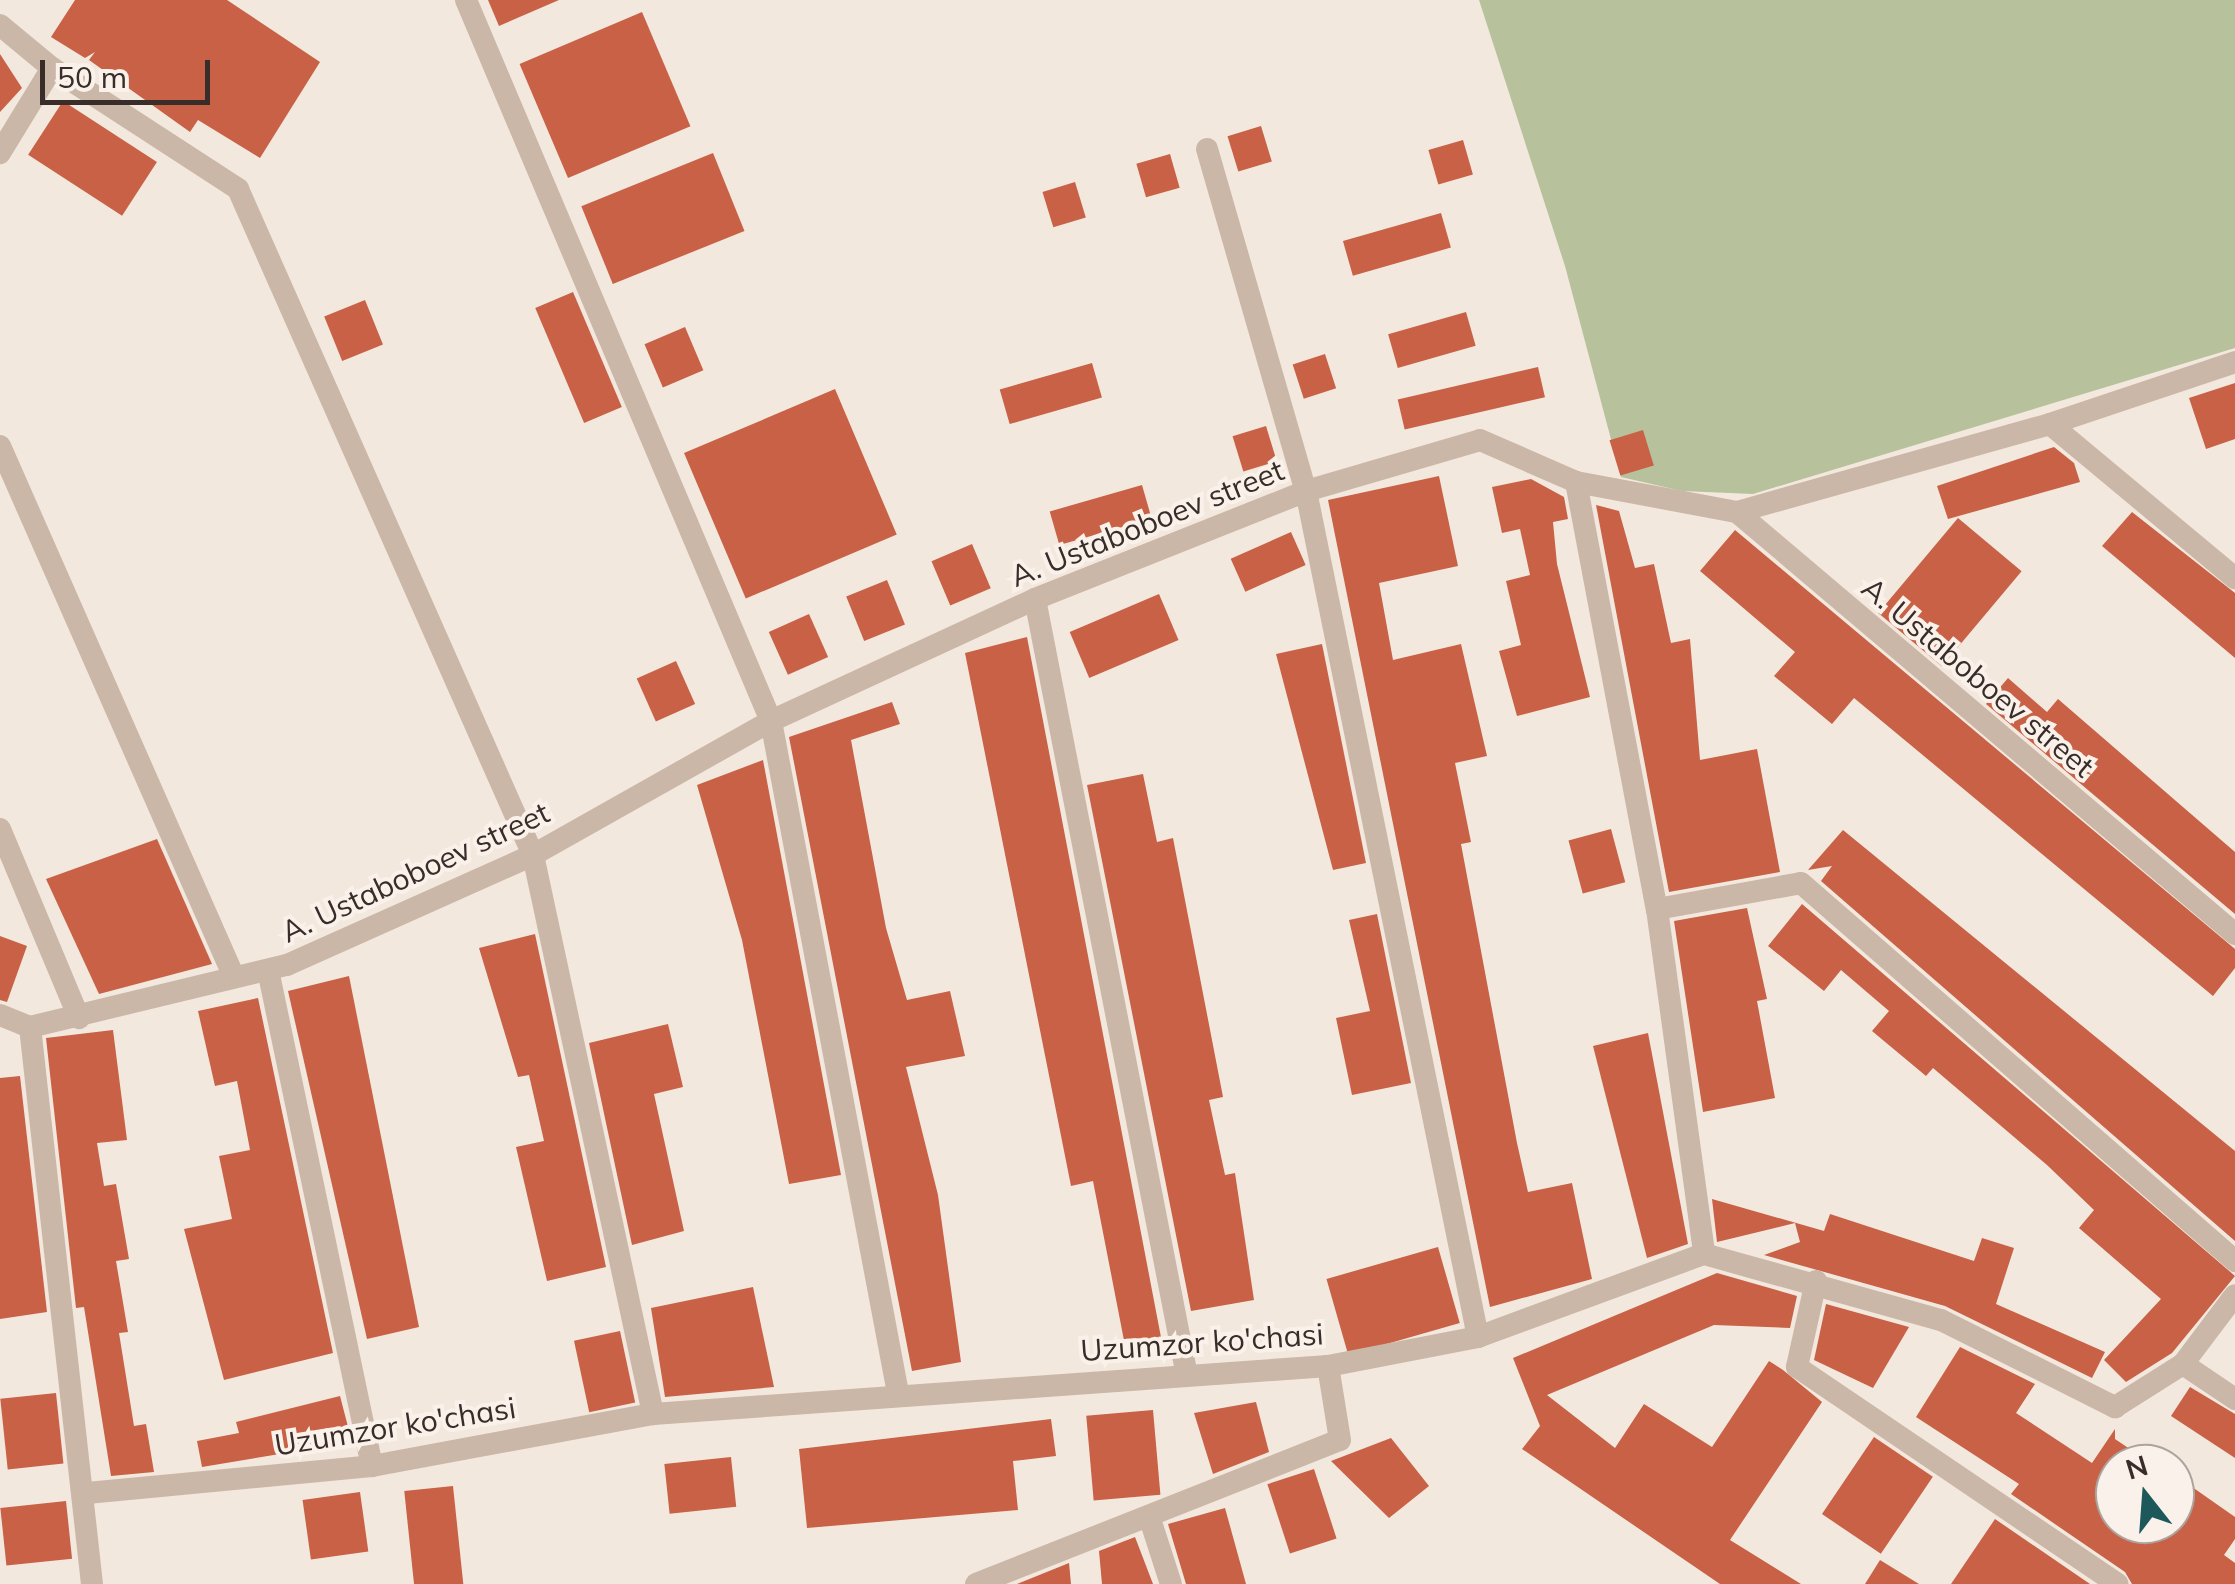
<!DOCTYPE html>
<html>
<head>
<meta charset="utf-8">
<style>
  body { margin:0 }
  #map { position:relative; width:2235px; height:1584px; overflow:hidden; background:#f3e8dd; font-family:Mulish,sans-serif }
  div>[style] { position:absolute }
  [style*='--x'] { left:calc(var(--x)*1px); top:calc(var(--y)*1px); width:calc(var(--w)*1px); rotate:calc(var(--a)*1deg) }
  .green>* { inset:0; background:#b7c29c }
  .building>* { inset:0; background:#c86146; transform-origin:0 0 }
  .minor>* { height:22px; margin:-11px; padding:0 11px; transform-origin:11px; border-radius:11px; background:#cbb7a8 }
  span { translate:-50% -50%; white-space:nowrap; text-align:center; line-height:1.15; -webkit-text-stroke:8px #faf2ea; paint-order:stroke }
  .street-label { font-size:30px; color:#382d29 }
  .north { position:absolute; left:2095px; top:1444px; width:100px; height:100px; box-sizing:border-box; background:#faf2ea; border:2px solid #aca39d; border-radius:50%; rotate:343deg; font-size:28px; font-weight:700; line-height:40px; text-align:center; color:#382d29 }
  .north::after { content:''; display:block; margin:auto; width:35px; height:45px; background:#1d595b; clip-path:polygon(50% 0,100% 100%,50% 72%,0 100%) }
  .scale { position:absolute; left:40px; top:60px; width:170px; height:45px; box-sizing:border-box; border:5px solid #382d29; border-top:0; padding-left:12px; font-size:30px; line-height:35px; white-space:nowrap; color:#382d29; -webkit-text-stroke:8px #faf2ea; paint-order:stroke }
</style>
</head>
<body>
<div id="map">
  <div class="green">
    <div style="clip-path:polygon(1479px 0,2235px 0,2235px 348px,1753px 494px,1682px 491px,1621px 477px,1565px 266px)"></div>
  </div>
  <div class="building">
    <div style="clip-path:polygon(75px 0,227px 0,320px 62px,260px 158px,198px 120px,190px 132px,89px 60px,95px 52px,85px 58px,51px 37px)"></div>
    <div style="clip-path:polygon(488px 0,559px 0,499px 26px)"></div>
    <div style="left:642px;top:12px;width:124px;height:133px;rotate:67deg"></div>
    <div style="clip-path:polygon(0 54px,22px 88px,0 112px)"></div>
    <div style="left:63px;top:101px;width:112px;height:64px;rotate:33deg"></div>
    <div style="left:1261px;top:126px;width:37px;height:35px;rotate:73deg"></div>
    <div style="left:1463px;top:140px;width:36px;height:36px;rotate:74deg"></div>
    <div style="left:713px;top:153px;width:84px;height:142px;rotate:68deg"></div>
    <div style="left:1170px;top:154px;width:35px;height:35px;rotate:74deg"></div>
    <div style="left:1075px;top:182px;width:37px;height:34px;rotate:73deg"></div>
    <div style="left:1441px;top:213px;width:36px;height:102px;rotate:74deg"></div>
    <div style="left:573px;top:292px;width:125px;height:41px;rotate:67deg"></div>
    <div style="left:365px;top:300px;width:48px;height:44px;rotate:68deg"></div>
    <div style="left:1466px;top:312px;width:35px;height:81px;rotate:74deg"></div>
    <div style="left:685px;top:327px;width:47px;height:44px;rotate:67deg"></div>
    <div style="left:1325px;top:354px;width:36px;height:34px;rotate:72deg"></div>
    <div style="left:1092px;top:363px;width:36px;height:96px;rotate:74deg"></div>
    <div style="left:1538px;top:367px;width:31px;height:144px;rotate:77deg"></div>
    <div style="clip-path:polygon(2235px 383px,2235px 439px,2206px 449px,2189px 398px)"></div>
    <div style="left:835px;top:389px;width:158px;height:164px;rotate:67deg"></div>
    <div style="left:1266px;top:426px;width:37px;height:35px;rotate:73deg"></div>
    <div style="left:1643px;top:430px;width:37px;height:35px;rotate:73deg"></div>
    <div style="clip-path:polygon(2054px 447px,2074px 463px,2080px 482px,1948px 519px,1937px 486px)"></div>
    <div style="clip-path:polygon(1439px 476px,1458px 566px,1379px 583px,1393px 660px,1461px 644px,1487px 756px,1455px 763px,1471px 842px,1461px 844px,1517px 1143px,1528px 1192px,1572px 1183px,1592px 1279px,1490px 1307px,1328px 500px)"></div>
    <div style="clip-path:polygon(1531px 479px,1564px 497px,1568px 519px,1553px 522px,1557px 564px,1590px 697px,1517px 716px,1499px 651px,1521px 645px,1506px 581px,1530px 575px,1520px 529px,1502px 533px,1492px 487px)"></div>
    <div style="left:1142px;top:485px;width:35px;height:96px;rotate:74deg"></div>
    <div style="clip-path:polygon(1596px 505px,1619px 511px,1635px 568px,1654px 564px,1671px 643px,1690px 639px,1700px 760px,1757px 749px,1780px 872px,1669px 892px)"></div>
    <div style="clip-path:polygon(2132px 512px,2235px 593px,2235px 658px,2102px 546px)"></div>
    <div style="left:1958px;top:518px;width:83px;height:124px;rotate:40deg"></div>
    <div style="clip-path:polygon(1735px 530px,2235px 949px,2235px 968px,2213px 996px,1854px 698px,1832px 724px,1774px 676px,1795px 652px,1700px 571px)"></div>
    <div style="left:1291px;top:532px;width:36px;height:66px;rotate:66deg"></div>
    <div style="left:972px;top:544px;width:48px;height:44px;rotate:67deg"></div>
    <div style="left:887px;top:580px;width:48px;height:44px;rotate:68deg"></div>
    <div style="left:1159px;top:594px;width:50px;height:97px;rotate:67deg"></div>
    <div style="left:809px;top:614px;width:47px;height:44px;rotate:66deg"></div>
    <div style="clip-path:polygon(1027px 637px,1164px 1353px,1128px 1361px,1093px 1181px,1071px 1186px,965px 653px)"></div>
    <div style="clip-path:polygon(1322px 644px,1366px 863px,1333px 870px,1276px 654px)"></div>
    <div style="left:676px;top:661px;width:47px;height:43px;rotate:66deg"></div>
    <div style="clip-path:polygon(2008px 678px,2047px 712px,2058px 699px,2235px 852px,2235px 914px,1986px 704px)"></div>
    <div style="clip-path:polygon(892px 702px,900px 724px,851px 740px,886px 928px,907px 1000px,950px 991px,965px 1056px,906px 1067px,938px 1195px,961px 1362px,912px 1371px,789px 737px)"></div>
    <div style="clip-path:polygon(763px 760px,841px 1175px,789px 1184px,742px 940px,697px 785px)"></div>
    <div style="clip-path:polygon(1143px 774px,1157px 842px,1173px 838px,1223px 1097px,1209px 1100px,1225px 1175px,1235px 1173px,1254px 1300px,1191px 1311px,1087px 785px)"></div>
    <div style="left:1611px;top:829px;width:55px;height:44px;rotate:75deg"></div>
    <div style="clip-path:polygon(1843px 830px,2235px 1151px,2235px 1241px,1821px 881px,1832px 866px,1808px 870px)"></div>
    <div style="clip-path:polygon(157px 839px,212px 964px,99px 994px,46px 879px)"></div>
    <div style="clip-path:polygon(1802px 904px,2235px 1276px,2172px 1353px,2126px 1382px,2104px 1360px,2161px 1299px,2079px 1228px,2094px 1210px,2047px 1165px,1933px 1068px,1926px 1076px,1872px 1031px,1889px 1011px,1841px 970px,1824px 991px,1768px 946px)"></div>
    <div style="clip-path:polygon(1747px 908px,1767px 999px,1757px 1001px,1775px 1098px,1703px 1112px,1674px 921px)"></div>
    <div style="clip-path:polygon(1377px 914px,1411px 1083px,1352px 1095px,1336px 1018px,1370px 1011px,1349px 920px)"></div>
    <div style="clip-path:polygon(535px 934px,606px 1267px,547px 1281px,516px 1147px,544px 1141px,529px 1075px,518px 1077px,479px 948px)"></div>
    <div style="clip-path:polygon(0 936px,27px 946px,7px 1002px,0 1000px)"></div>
    <div style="clip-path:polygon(349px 976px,419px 1327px,367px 1339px,288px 991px)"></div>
    <div style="clip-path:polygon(258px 998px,333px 1353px,224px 1380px,184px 1229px,232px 1219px,219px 1156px,250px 1150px,237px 1081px,215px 1086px,198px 1011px)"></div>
    <div style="clip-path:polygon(668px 1024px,683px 1087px,654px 1094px,684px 1231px,632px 1245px,589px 1043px)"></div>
    <div style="clip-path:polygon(113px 1030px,127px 1140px,97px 1143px,104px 1186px,116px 1184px,129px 1259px,116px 1261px,128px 1332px,119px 1333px,134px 1426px,146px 1424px,154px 1472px,111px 1476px,84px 1307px,76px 1308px,46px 1038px)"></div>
    <div style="clip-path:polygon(1648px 1033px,1688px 1244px,1647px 1258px,1593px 1046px)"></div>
    <div style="clip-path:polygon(20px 1076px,47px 1312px,0 1319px,0 1078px)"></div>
    <div style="clip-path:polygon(1712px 1199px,1824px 1231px,1830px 1214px,1974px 1261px,1982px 1238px,2014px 1248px,1996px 1304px,2105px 1352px,2092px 1378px,1945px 1306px,1764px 1255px,1800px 1242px,1795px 1223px,1717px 1242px)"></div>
    <div style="left:1438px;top:1247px;width:79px;height:116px;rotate:74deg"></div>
    <div style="clip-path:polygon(1717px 1273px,1797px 1296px,1790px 1328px,1714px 1325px,1547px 1395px,1615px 1448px,1644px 1404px,1712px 1447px,1769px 1361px,1783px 1370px,1822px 1402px,1730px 1540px,1801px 1584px,1720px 1584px,1522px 1449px,1540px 1426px,1513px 1358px)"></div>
    <div style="clip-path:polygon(753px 1287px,774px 1387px,665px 1397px,651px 1308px)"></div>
    <div style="clip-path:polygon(1826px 1304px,1909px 1327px,1873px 1388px,1814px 1360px)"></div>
    <div style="left:620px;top:1331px;width:73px;height:47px;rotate:78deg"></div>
    <div style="clip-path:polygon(1960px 1347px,2035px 1384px,2016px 1413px,2092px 1463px,2115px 1429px,2115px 1439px,2152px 1464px,2115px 1464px,2115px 1524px,2175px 1524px,2175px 1475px,2235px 1517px,2235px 1539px,2224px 1555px,2235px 1563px,2235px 1584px,2132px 1584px,2125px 1572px,2011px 1494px,2019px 1484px,1916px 1417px)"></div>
    <div style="clip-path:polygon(2190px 1387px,2235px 1414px,2235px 1458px,2171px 1416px)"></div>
    <div style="left:56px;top:1393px;width:71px;height:56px;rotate:84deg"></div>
    <div style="clip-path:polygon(340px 1396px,352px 1442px,202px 1467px,197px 1441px,239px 1433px,236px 1422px)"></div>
    <div style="clip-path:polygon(1256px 1402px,1269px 1452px,1213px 1474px,1194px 1413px)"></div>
    <div style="left:1153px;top:1410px;width:85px;height:67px;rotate:85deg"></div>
    <div style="clip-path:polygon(1051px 1419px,1056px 1456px,1013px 1461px,1018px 1510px,807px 1528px,799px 1449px)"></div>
    <div style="left:1874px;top:1437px;width:71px;height:93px;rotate:34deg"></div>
    <div style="clip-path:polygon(1391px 1438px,1429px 1486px,1389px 1518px,1331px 1461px)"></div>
    <div style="left:731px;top:1457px;width:50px;height:67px;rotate:84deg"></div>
    <div style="left:1314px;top:1469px;width:73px;height:49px;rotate:72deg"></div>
    <div style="left:453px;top:1486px;width:99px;height:49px;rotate:84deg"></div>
    <div style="left:360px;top:1492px;width:60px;height:58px;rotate:82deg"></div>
    <div style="left:66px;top:1501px;width:58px;height:66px;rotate:84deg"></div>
    <div style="clip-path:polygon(1225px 1508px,1246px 1584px,1186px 1584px,1168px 1524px)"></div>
    <div style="clip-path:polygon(1995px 1519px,2090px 1584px,1951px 1584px)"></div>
    <div style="clip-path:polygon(1135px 1537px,1153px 1584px,1102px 1584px,1099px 1551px)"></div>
    <div style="clip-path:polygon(1880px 1560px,1919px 1584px,1865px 1584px)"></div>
    <div style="clip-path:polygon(1069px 1563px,1071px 1584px,1017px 1584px)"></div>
  </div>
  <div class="minor">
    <div style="--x:466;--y:0;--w:783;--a:67.07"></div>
    <div style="--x:771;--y:721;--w:684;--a:79.3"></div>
    <div style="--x:0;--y:25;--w:67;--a:39.6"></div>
    <div style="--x:52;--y:68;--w:100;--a:121.5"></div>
    <div style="--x:52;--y:68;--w:222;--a:33"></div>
    <div style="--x:238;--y:189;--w:728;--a:66.11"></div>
    <div style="--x:533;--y:855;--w:572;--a:77.88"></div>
    <div style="--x:1207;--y:149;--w:356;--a:73.9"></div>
    <div style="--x:1306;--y:491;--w:863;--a:78.51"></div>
    <div style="--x:2050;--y:424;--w:241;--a:39.8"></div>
    <div style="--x:0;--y:446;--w:580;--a:66.22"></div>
    <div style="--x:1576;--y:482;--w:435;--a:79.3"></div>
    <div style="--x:1657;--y:909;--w:348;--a:82.2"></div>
    <div style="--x:1737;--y:512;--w:325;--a:-15.7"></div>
    <div style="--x:2050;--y:424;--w:195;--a:-18.5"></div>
    <div style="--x:1035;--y:599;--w:787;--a:78.93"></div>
    <div style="--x:0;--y:829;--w:205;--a:67.3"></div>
    <div style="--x:1657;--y:909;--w:146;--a:-10.2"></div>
    <div style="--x:1801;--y:883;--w:576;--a:41.05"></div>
    <div style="--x:268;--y:970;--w:507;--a:78.16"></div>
    <div style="--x:0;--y:1015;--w:32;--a:22"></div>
    <div style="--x:30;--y:1027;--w:264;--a:-13.6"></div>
    <div style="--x:287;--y:965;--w:269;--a:-24.1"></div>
    <div style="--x:533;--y:855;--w:273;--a:-29.4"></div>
    <div style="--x:771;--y:721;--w:291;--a:-24.8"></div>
    <div style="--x:1035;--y:599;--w:292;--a:-21.7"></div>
    <div style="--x:1306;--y:491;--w:181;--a:-16.3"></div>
    <div style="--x:1480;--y:440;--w:105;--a:23.6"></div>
    <div style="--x:1576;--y:482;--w:164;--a:10.6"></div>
    <div style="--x:1737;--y:512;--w:653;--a:40.28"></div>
    <div style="--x:30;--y:1027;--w:560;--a:83.65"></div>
    <div style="--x:1816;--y:1281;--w:88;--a:102.5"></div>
    <div style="--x:1797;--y:1367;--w:387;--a:34.1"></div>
    <div style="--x:2183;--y:1364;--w:63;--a:33.9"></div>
    <div style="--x:87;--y:1493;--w:286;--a:-5.4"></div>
    <div style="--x:372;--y:1466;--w:286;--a:-10.5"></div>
    <div style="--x:653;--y:1414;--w:677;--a:-4.07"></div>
    <div style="--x:1328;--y:1366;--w:153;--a:-10.9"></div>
    <div style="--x:1478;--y:1337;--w:241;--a:-20.2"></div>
    <div style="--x:1704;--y:1254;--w:246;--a:15.6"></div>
    <div style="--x:1941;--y:1320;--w:195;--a:26.6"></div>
    <div style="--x:2115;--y:1407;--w:80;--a:-32.3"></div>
    <div style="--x:2183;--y:1364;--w:86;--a:-53"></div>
    <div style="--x:1149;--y:1516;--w:71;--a:72.1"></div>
    <div style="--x:976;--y:1584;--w:391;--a:-21.6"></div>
    <div style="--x:1340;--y:1440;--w:75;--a:-99.2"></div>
  </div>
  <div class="street-label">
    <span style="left:1147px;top:523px;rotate:-22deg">A. Ustaboboev street</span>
    <span style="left:1978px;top:677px;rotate:40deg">A. Ustaboboev street</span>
    <span style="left:415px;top:872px;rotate:-25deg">A. Ustaboboev street</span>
    <span style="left:1202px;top:1342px;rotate:-4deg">Uzumzor ko'chasi</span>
    <span style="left:395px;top:1426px;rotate:-9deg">Uzumzor ko'chasi</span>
  </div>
  <div class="north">N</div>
  <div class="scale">50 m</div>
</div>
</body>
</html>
